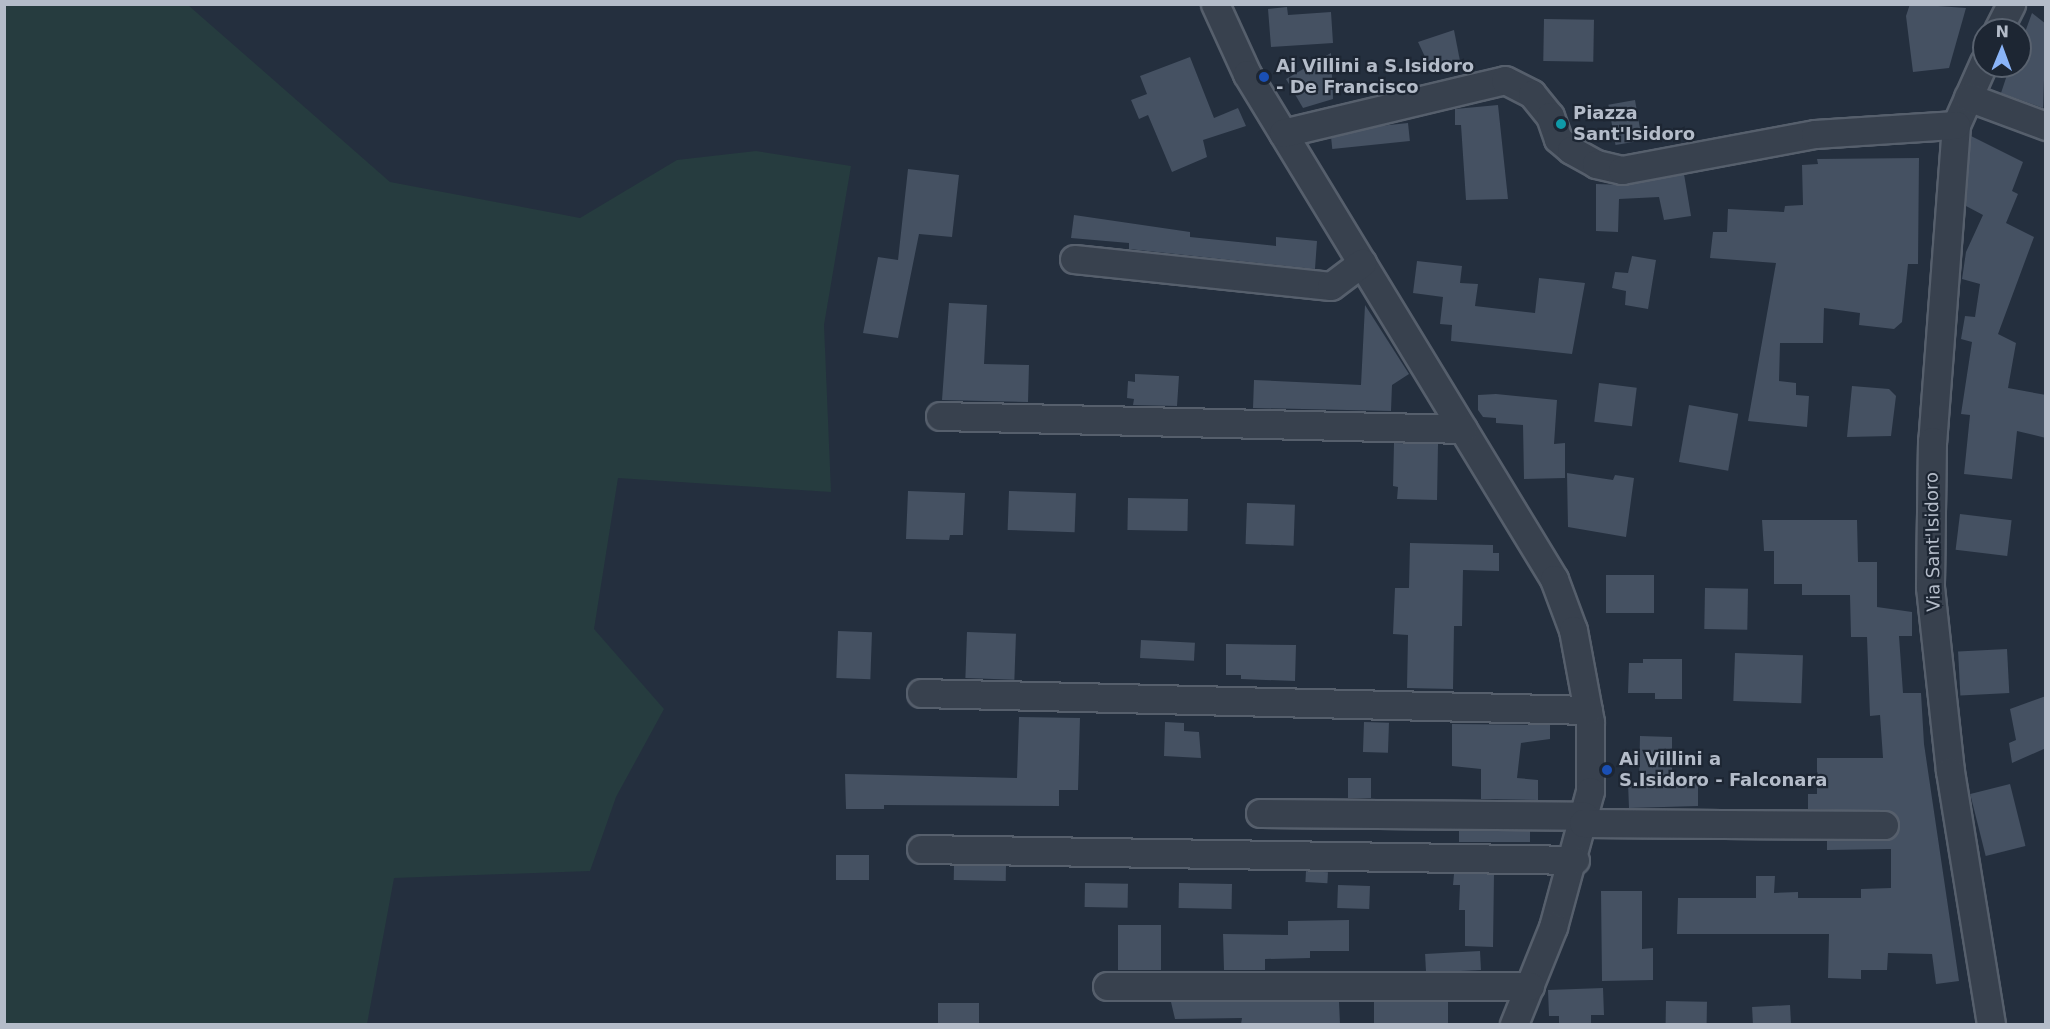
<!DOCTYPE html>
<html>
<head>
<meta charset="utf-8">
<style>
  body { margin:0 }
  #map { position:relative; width:2050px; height:1029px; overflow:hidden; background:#242f3e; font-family:"DejaVu Sans",sans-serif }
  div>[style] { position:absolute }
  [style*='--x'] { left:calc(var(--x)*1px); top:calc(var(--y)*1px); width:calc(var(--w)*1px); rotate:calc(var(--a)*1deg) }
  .green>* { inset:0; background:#263c3f }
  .building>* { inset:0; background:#455162; transform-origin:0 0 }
  .roads { filter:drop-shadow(2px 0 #565f6c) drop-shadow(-2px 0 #565f6c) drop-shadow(0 2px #565f6c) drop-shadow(0 -2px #565f6c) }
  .minor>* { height:27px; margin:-13.5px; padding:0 13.5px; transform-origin:13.5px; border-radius:13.5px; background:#38414e }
  .dots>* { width:16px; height:16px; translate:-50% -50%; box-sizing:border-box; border:3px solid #1d2633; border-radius:50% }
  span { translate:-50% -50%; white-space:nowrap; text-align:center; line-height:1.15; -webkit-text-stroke:4.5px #1d2633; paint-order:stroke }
  .poi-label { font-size:18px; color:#b4bcc9; font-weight:700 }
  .left { translate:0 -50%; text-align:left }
  .street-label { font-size:18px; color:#b4bcc9 }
  .frame { position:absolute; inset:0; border:6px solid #b4bcc9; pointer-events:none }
  .north { position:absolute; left:1972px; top:18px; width:60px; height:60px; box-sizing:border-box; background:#1d2633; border:2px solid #59626f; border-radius:50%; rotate:1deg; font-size:16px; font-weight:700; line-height:24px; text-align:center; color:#b4bcc9 }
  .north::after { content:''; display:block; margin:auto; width:21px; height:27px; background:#8ab4f8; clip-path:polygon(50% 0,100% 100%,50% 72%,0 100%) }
</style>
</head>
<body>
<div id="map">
  <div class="green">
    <div style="clip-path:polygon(5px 4px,188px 5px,390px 182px,580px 218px,677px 160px,756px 151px,851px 166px,824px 325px,831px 492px,618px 478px,594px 629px,664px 709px,616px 797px,590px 871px,394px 878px,367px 1024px,5px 1024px)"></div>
  </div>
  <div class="building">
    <div style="clip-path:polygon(1910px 4px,1966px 8px,1949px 68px,1913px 72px,1906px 16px)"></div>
    <div style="clip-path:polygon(1287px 7px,1288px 15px,1331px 12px,1333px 43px,1271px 47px,1268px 9px)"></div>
    <div style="clip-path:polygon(2032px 13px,2046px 24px,2043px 108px,2001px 93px,2010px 66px,2020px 66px,2020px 46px)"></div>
    <div style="left:1544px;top:19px;width:50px;height:42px;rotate:1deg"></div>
    <div style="clip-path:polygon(1454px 30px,1460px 61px,1433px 74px,1418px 42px)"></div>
    <div style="clip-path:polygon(1331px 53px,1333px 99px,1303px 108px,1286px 79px)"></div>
    <div style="clip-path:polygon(1190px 57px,1214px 118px,1238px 108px,1246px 126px,1203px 140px,1207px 157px,1172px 172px,1148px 115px,1139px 119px,1131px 100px,1147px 94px,1140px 76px)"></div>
    <div style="left:1635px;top:100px;width:41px;height:27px;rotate:80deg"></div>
    <div style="clip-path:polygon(1498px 105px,1508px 199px,1466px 200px,1461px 125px,1455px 125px,1455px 109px)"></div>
    <div style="left:1408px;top:123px;width:18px;height:78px;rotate:84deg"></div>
    <div style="clip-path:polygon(1971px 136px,2023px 162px,2012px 191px,2018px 194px,2006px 223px,2034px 237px,1998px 334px,2016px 343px,2008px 388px,2046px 395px,2046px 438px,2017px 431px,2012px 479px,1964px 474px,1970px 415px,1961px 414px,1972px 342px,1961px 339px,1965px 316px,1975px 317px,1980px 284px,1962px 279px,1966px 252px,1983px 215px,1966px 206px)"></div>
    <div style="clip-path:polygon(1919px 158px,1918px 264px,1908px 264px,1902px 322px,1894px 329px,1859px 325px,1860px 313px,1824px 308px,1823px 343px,1780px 343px,1779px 381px,1796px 383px,1796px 395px,1809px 396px,1807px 427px,1748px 421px,1776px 263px,1710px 258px,1713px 232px,1727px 232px,1728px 209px,1784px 212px,1785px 206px,1803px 205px,1802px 165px,1818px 164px,1817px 159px)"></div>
    <div style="clip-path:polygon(908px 169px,959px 175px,952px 237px,919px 234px,898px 338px,863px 333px,878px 257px,898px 260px)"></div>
    <div style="clip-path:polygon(1684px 174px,1691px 216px,1664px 220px,1659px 197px,1619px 199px,1618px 232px,1596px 231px,1596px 184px,1625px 185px)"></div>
    <div style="clip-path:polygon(1074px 215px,1190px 232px,1190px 237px,1276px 246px,1276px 237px,1317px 241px,1315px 269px,1129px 249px,1129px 243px,1071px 238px)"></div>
    <div style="clip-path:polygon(1632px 256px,1656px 260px,1648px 309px,1625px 305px,1626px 291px,1612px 288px,1615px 272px,1628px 273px)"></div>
    <div style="clip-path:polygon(1417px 261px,1462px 266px,1460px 283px,1478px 284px,1475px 306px,1535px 313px,1539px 278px,1585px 283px,1572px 354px,1451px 341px,1452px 325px,1440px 324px,1443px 297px,1413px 293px)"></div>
    <div style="clip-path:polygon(949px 303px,987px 305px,984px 364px,1029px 365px,1028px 402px,942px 400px)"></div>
    <div style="clip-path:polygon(1365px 305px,1409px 374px,1392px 385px,1391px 411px,1253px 408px,1254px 380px,1361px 385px)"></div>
    <div style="clip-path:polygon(1135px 374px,1179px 376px,1177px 406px,1133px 405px,1134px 399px,1127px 398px,1128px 381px,1135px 382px)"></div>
    <div style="left:1599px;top:383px;width:38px;height:39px;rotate:7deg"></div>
    <div style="clip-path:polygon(1852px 386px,1889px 389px,1896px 396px,1891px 436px,1847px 437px)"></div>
    <div style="clip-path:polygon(1496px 394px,1557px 400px,1554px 444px,1565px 443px,1565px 478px,1524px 479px,1523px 425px,1496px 423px,1496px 418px,1483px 417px,1478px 410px,1478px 395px)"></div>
    <div style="left:1689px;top:405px;width:50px;height:58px;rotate:10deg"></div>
    <div style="clip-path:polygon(1394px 443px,1438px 444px,1437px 500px,1397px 499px,1398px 487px,1393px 486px)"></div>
    <div style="clip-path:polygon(1567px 473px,1613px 480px,1615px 475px,1634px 478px,1626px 537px,1568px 527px)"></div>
    <div style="clip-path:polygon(908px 491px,965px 493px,963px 535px,950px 535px,949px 540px,906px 539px)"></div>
    <div style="left:1009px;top:491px;width:67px;height:39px;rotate:2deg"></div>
    <div style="left:1128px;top:498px;width:60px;height:32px;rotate:1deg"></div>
    <div style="left:1247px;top:503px;width:48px;height:41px;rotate:2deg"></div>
    <div style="left:1960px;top:514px;width:52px;height:36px;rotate:7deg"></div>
    <div style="clip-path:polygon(1762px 520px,1857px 520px,1858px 562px,1877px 562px,1877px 607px,1912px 612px,1912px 636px,1899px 636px,1903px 693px,1921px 693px,1924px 744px,1959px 981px,1936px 984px,1932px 954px,1888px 953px,1887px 970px,1861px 970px,1861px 979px,1828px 978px,1829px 934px,1677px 934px,1678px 898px,1756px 898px,1756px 876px,1775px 876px,1774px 893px,1798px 892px,1798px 898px,1861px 898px,1861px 889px,1891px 888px,1891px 849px,1827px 850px,1827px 840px,1891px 839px,1900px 826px,1892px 812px,1808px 809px,1808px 794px,1817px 794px,1817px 758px,1883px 758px,1880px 715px,1870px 716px,1867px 637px,1851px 637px,1850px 595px,1802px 595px,1802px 584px,1774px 584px,1774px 551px,1764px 551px)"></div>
    <div style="clip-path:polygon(1410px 543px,1493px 545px,1493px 553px,1499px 553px,1499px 571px,1463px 570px,1462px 626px,1454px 626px,1453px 689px,1407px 688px,1408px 635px,1393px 634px,1395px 588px,1409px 588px)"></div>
    <div style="left:1606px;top:575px;width:48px;height:38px"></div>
    <div style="left:1705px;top:588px;width:43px;height:41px;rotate:1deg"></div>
    <div style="left:838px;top:631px;width:34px;height:47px;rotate:2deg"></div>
    <div style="left:967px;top:632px;width:49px;height:46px;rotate:2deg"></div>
    <div style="left:1141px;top:640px;width:54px;height:18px;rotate:3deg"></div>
    <div style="clip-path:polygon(1226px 644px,1296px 645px,1295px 681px,1241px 679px,1241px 675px,1226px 675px)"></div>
    <div style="left:2007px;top:649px;width:44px;height:49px;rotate:87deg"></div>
    <div style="left:1735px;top:653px;width:68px;height:48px;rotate:2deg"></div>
    <div style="clip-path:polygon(1643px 659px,1682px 659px,1682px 699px,1655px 699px,1655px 693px,1628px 693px,1629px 663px,1643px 663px)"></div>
    <div style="clip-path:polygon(2046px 696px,2046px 748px,2012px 763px,2009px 743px,2016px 740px,2010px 709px)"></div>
    <div style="clip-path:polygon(1019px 717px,1080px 718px,1078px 790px,1059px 790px,1059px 806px,884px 805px,884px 809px,846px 809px,845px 774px,1017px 778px)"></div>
    <div style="clip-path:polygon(1165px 722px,1184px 723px,1184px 731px,1199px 732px,1201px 758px,1164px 756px)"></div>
    <div style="left:1364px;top:722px;width:25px;height:30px;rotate:2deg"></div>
    <div style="clip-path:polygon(1452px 724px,1550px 725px,1550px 739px,1521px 743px,1517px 778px,1538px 780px,1538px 800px,1481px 799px,1481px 769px,1452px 766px)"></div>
    <div style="clip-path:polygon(1640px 736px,1672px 737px,1672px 784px,1698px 783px,1698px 806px,1629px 808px,1628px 783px,1639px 783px)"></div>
    <div style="left:1348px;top:778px;width:23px;height:20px"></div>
    <div style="left:2010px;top:784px;width:64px;height:41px;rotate:76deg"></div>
    <div style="left:1459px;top:831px;width:71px;height:11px"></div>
    <div style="left:836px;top:855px;width:33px;height:25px"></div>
    <div style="left:954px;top:865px;width:52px;height:15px;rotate:1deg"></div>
    <div style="left:1306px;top:871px;width:22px;height:11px;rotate:3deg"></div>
    <div style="clip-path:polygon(1454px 874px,1494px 874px,1493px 947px,1465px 946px,1465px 910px,1459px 910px,1460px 885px,1453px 885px)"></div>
    <div style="left:1085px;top:883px;width:43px;height:24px;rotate:1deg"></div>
    <div style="left:1179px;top:883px;width:53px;height:25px;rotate:1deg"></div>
    <div style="left:1338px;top:885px;width:32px;height:23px;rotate:2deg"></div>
    <div style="clip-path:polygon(1601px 891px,1642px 891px,1642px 949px,1653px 948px,1653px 980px,1602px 981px)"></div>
    <div style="clip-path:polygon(1349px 920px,1349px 951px,1310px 951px,1310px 958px,1265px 959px,1265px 970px,1224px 970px,1223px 934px,1288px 935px,1288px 921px)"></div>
    <div style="left:1118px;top:925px;width:43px;height:45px"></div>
    <div style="left:1480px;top:951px;width:19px;height:55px;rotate:87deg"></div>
    <div style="clip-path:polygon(1603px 988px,1604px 1015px,1591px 1015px,1591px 1024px,1559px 1024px,1559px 1016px,1549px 1016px,1548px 990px)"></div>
    <div style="left:1666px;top:1001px;width:41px;height:23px;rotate:1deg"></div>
    <div style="clip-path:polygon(1171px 1002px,1339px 1002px,1340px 1024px,1241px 1024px,1242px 1018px,1175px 1019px)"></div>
    <div style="left:1374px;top:1002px;width:74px;height:22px"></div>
    <div style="left:938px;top:1003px;width:41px;height:21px"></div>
    <div style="left:1790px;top:1005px;width:19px;height:38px;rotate:87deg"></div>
  </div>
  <div class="roads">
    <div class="minor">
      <div style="--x:1215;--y:4;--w:77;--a:65.4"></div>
      <div style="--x:1247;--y:74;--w:591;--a:58.7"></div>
      <div style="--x:1554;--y:579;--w:54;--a:69.6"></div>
      <div style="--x:1573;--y:630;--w:94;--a:79.5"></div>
      <div style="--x:1590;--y:722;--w:69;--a:90"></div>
      <div style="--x:1590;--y:791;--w:141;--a:105.2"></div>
      <div style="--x:1553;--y:927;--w:105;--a:111.9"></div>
      <div style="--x:1998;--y:30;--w:29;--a:-63"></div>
      <div style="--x:1984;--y:62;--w:69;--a:114"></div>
      <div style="--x:1956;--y:125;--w:317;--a:94.3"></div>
      <div style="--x:1932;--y:441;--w:146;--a:90.8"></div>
      <div style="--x:1930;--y:587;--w:185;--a:83.8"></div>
      <div style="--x:1950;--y:771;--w:256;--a:80.8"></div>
      <div style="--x:1968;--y:97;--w:83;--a:20.4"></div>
      <div style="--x:1283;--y:133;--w:228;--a:-13.4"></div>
      <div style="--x:1505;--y:80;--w:30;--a:27"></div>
      <div style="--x:1532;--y:94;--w:28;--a:51"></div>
      <div style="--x:1550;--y:116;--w:24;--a:71"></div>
      <div style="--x:1558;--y:139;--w:17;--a:40"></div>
      <div style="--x:1571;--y:150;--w:29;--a:29"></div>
      <div style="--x:1596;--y:164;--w:27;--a:13"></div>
      <div style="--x:1622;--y:170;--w:196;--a:-10.6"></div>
      <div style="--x:1815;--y:134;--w:141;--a:-3.7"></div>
      <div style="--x:1074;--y:259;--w:258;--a:6"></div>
      <div style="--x:1331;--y:286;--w:39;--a:-37"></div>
      <div style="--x:940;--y:416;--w:523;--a:1.42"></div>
      <div style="--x:921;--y:693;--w:667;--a:1.46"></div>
      <div style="--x:1260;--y:813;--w:324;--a:0.5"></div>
      <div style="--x:1583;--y:823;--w:301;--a:0.4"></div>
      <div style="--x:921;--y:849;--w:654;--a:0.96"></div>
      <div style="--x:1107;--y:986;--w:423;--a:0"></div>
    </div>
  </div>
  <div class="dots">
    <div style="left:1264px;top:77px;background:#1a4fb4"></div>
    <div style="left:1561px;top:124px;background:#0f9aa8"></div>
    <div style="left:1607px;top:770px;background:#1a4fb4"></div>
  </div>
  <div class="poi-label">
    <span class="left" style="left:1276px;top:77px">Ai Villini a S.Isidoro<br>- De Francisco</span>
    <span class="left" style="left:1573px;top:124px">Piazza<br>Sant'Isidoro</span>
    <span class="left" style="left:1619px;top:770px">Ai Villini a<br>S.Isidoro - Falconara</span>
  </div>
  <div class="street-label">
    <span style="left:1933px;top:542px;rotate:-91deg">Via Sant'Isidoro</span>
  </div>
  <div class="frame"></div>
  <div class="north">N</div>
</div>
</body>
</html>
